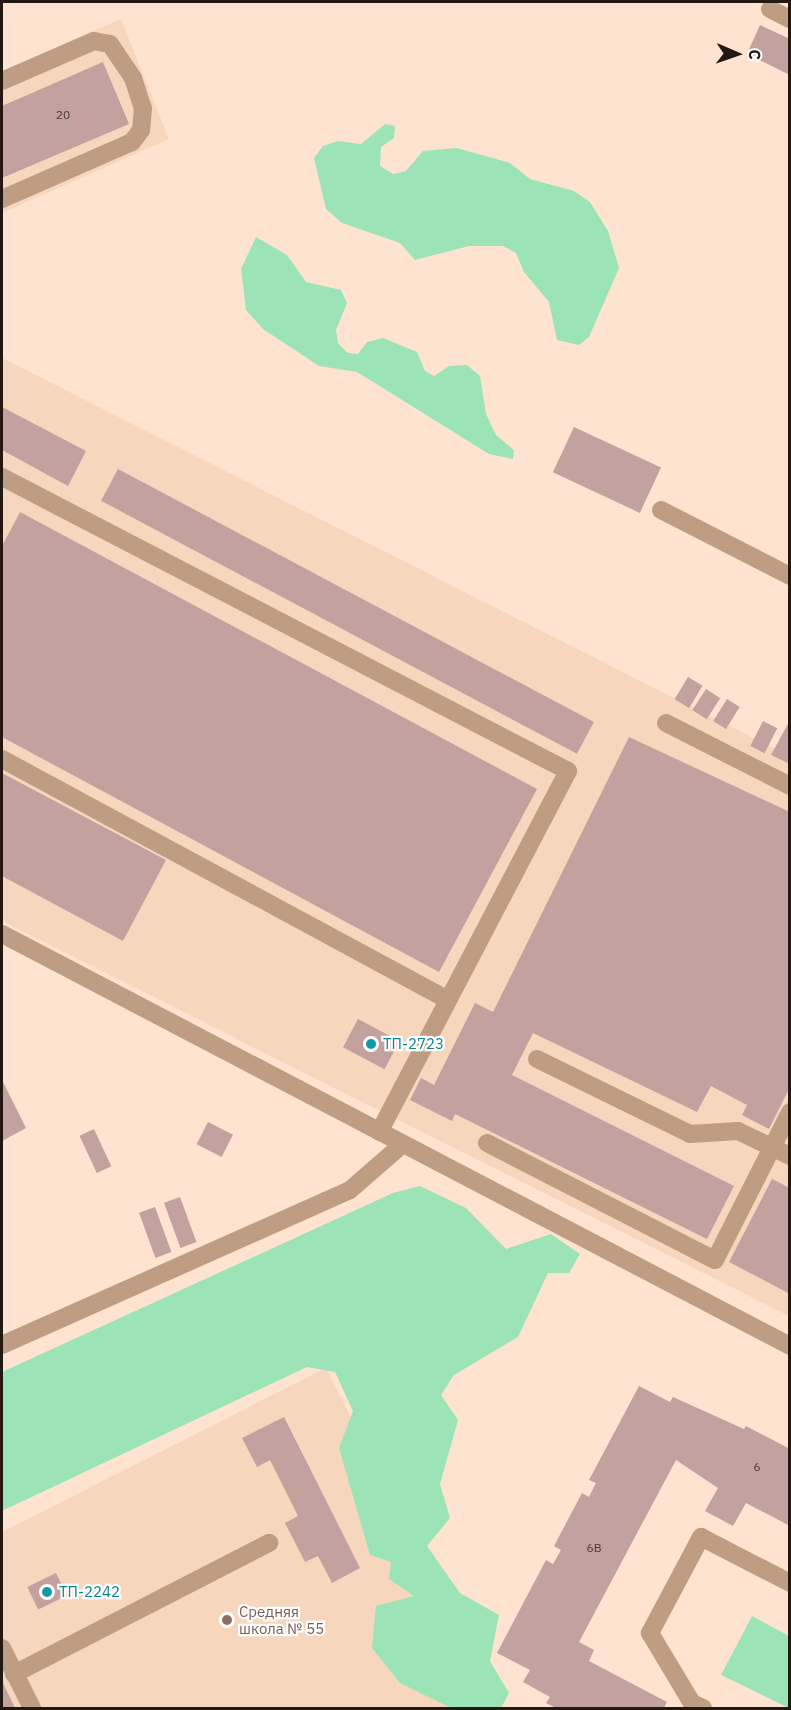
<!DOCTYPE html>
<html>
<head>
<meta charset="utf-8">
<style>
  body { margin:0 }
  #map { position:relative; width:791px; height:1710px; overflow:hidden; background:#fee3d0; font-family:"IBM Plex Sans",sans-serif }
  div>[style] { position:absolute }
  [style*='--x'] { left:calc(var(--x)*1px); top:calc(var(--y)*1px); width:calc(var(--w)*1px); rotate:calc(var(--a)*1deg) }
  .built>* { inset:0; background:#f7d6be }
  .green>* { inset:0; background:#9ce4b7 }
  .building>* { inset:0; background:#c2a19f; transform-origin:0 0 }
  .minor>* { height:18px; margin:-9px; padding:0 9px; transform-origin:9px; border-radius:9px; background:#be9d82 }
  .dots>* { width:16px; height:16px; translate:-50% -50%; box-sizing:border-box; border:3px solid #fff; border-radius:50% }
  span { translate:-50% -50%; white-space:nowrap; text-align:center; line-height:1.15; -webkit-text-stroke:4.5px #fff; paint-order:stroke }
  .number-label { font-size:12px; color:#4a3b35 }
  .number-label span { -webkit-text-stroke-width:0 }
  .culture-label { font-size:15px; color:#0d838f }
  .left { translate:0 -50%; text-align:left }
  .education-label { font-size:15px; color:#785e54 }
  .frame { position:absolute; inset:0; border:3px solid #221912; pointer-events:none }
  .north { position:absolute; left:707px; top:24px; width:60px; height:60px; -webkit-text-stroke:4px #fff; paint-order:stroke; rotate:92deg; font-size:16px; font-weight:700; line-height:24px; text-align:center; color:#221912 }
  .north::after { content:''; display:block; margin:auto; width:21px; height:27px; background:#221912; clip-path:polygon(50% 0,100% 100%,50% 72%,0 100%) }
</style>
</head>
<body>
<div id="map">
  <div class="built">
    <div style="clip-path:polygon(121px 19px,169px 139px,2px 213px,2px 71px)"></div>
    <div style="clip-path:polygon(2px 358px,789px 756px,789px 1316px,2px 921px)"></div>
    <div style="clip-path:polygon(326px 1368px,497px 1708px,2px 1708px,2px 1532px)"></div>
  </div>
  <div class="green">
    <div style="clip-path:polygon(385px 124px,395px 126px,394px 138px,381px 147px,380px 166px,393px 174px,406px 171px,423px 151px,457px 148px,510px 163px,530px 179px,574px 191px,590px 202px,608px 231px,619px 268px,589px 337px,579px 345px,557px 340px,549px 302px,524px 272px,516px 253px,503px 246px,469px 246px,415px 260px,400px 243px,342px 223px,326px 209px,314px 158px,323px 146px,338px 141px,361px 144px)"></div>
    <div style="clip-path:polygon(256px 237px,287px 255px,306px 282px,341px 290px,347px 303px,336px 330px,338px 343px,348px 353px,358px 354px,367px 342px,383px 338px,417px 352px,425px 371px,434px 376px,449px 366px,467px 365px,480px 376px,486px 414px,496px 435px,514px 450px,513px 459px,489px 454px,357px 372px,319px 366px,263px 329px,246px 310px,241px 269px)"></div>
    <div style="clip-path:polygon(420px 1186px,466px 1208px,506px 1249px,551px 1234px,580px 1254px,569px 1273px,548px 1273px,518px 1337px,454px 1375px,441px 1395px,458px 1420px,440px 1484px,450px 1518px,427px 1546px,460px 1593px,499px 1615px,490px 1661px,509px 1693px,501px 1708px,451px 1708px,400px 1683px,372px 1648px,376px 1606px,414px 1596px,389px 1579px,391px 1562px,370px 1555px,339px 1448px,353px 1411px,335px 1372px,307px 1367px,2px 1511px,2px 1372px,393px 1193px)"></div>
    <div style="clip-path:polygon(752px 1616px,789px 1636px,789px 1708px,721px 1675px)"></div>
  </div>
  <div class="building">
    <div style="clip-path:polygon(760px 25px,790px 39px,790px 75px,747px 54px)"></div>
    <div style="clip-path:polygon(103px 62px,129px 124px,2px 178px,2px 106px)"></div>
    <div style="clip-path:polygon(2px 407px,86px 451px,68px 486px,2px 450px)"></div>
    <div style="left:574px;top:427px;width:96px;height:50px;rotate:25deg"></div>
    <div style="left:118px;top:469px;width:539px;height:36px;rotate:28deg"></div>
    <div style="clip-path:polygon(20px 512px,537px 789px,439px 972px,2px 737px,2px 546px)"></div>
    <div style="left:688px;top:677px;width:17px;height:26px;rotate:31deg"></div>
    <div style="left:706px;top:689px;width:17px;height:25px;rotate:33deg"></div>
    <div style="left:727px;top:699px;width:15px;height:26px;rotate:32deg"></div>
    <div style="clip-path:polygon(790px 720px,790px 764px,771px 755px)"></div>
    <div style="left:763px;top:721px;width:16px;height:28px;rotate:27deg"></div>
    <div style="clip-path:polygon(629px 737px,790px 812px,790px 1087px,769px 1129px,742px 1115px,747px 1105px,711px 1086px,697px 1112px,533px 1033px,512px 1075px,734px 1186px,707px 1239px,455px 1114px,452px 1121px,410px 1100px,421px 1078px,434px 1085px,475px 1003px,493px 1012px)"></div>
    <div style="clip-path:polygon(2px 773px,166px 860px,123px 941px,2px 876px)"></div>
    <div style="left:358px;top:1019px;width:47px;height:32px;rotate:28deg"></div>
    <div style="clip-path:polygon(2px 1080px,26px 1128px,2px 1141px)"></div>
    <div style="left:208px;top:1122px;width:28px;height:25px;rotate:27deg"></div>
    <div style="left:94px;top:1129px;width:41px;height:16px;rotate:65deg"></div>
    <div style="clip-path:polygon(772px 1179px,790px 1188px,790px 1294px,729px 1262px)"></div>
    <div style="left:180px;top:1197px;width:48px;height:17px;rotate:70deg"></div>
    <div style="left:155px;top:1207px;width:48px;height:17px;rotate:70deg"></div>
    <div style="clip-path:polygon(639px 1386px,670px 1402px,673px 1397px,744px 1429px,746px 1426px,790px 1449px,790px 1526px,746px 1503px,733px 1526px,705px 1511px,718px 1488px,676px 1460px,579px 1642px,594px 1650px,589px 1661px,667px 1702px,664px 1708px,556px 1708px,546px 1703px,550px 1697px,523px 1682px,530px 1670px,497px 1653px,546px 1560px,553px 1564px,561px 1550px,554px 1546px,582px 1493px,589px 1497px,596px 1483px,589px 1480px)"></div>
    <div style="clip-path:polygon(284px 1417px,360px 1568px,332px 1583px,318px 1556px,305px 1562px,285px 1523px,298px 1516px,270px 1460px,257px 1467px,242px 1438px)"></div>
    <div style="left:56px;top:1573px;width:25px;height:32px;rotate:64deg"></div>
    <div style="clip-path:polygon(2px 1681px,15px 1708px,2px 1708px)"></div>
  </div>
  <div class="minor">
    <div style="--x:770;--y:9;--w:22;--a:27"></div>
    <div style="--x:2;--y:81;--w:100;--a:-23.5"></div>
    <div style="--x:94;--y:41;--w:16;--a:11"></div>
    <div style="--x:110;--y:44;--w:41;--a:55.9"></div>
    <div style="--x:133;--y:78;--w:32;--a:72"></div>
    <div style="--x:143;--y:108;--w:22;--a:95"></div>
    <div style="--x:141;--y:130;--w:15;--a:127"></div>
    <div style="--x:132;--y:142;--w:142;--a:156.3"></div>
    <div style="--x:2;--y:477;--w:638;--a:27.45"></div>
    <div style="--x:568;--y:771;--w:407;--a:117.6"></div>
    <div style="--x:661;--y:510;--w:145;--a:27.1"></div>
    <div style="--x:666;--y:723;--w:139;--a:26.9"></div>
    <div style="--x:2;--y:759;--w:507;--a:28.38"></div>
    <div style="--x:2;--y:934;--w:889;--a:27.6"></div>
    <div style="--x:537;--y:1059;--w:170;--a:26.1"></div>
    <div style="--x:690;--y:1134;--w:48;--a:-3.6"></div>
    <div style="--x:738;--y:1131;--w:58;--a:25.7"></div>
    <div style="--x:487;--y:1143;--w:256;--a:27.2"></div>
    <div style="--x:715;--y:1260;--w:166;--a:-63.1"></div>
    <div style="--x:2;--y:1345;--w:381;--a:-24"></div>
    <div style="--x:350;--y:1190;--w:70;--a:-41"></div>
    <div style="--x:2;--y:1648;--w:67;--a:63.4"></div>
    <div style="--x:14;--y:1674;--w:287;--a:-27.2"></div>
    <div style="--x:703;--y:1708;--w:12;--a:-156"></div>
    <div style="--x:692;--y:1703;--w:82;--a:-121"></div>
    <div style="--x:650;--y:1633;--w:109;--a:-62"></div>
    <div style="--x:701;--y:1537;--w:100;--a:27.3"></div>
  </div>
  <div class="dots">
    <div style="left:371px;top:1044px;background:#0f9aa8"></div>
    <div style="left:47px;top:1592px;background:#0f9aa8"></div>
    <div style="left:227px;top:1620px;background:#8d6e63"></div>
  </div>
  <div class="number-label">
    <span style="left:63px;top:115px">20</span>
    <span style="left:757px;top:1467px">6</span>
    <span style="left:594px;top:1548px">6В</span>
  </div>
  <div class="culture-label">
    <span class="left" style="left:383px;top:1044px">ТП-2723</span>
    <span class="left" style="left:59px;top:1592px">ТП-2242</span>
  </div>
  <div class="education-label">
    <span class="left" style="left:239px;top:1620px">Средняя<br>школа № 55</span>
  </div>
  <div class="frame"></div>
  <div class="north">С</div>
</div>
</body>
</html>
